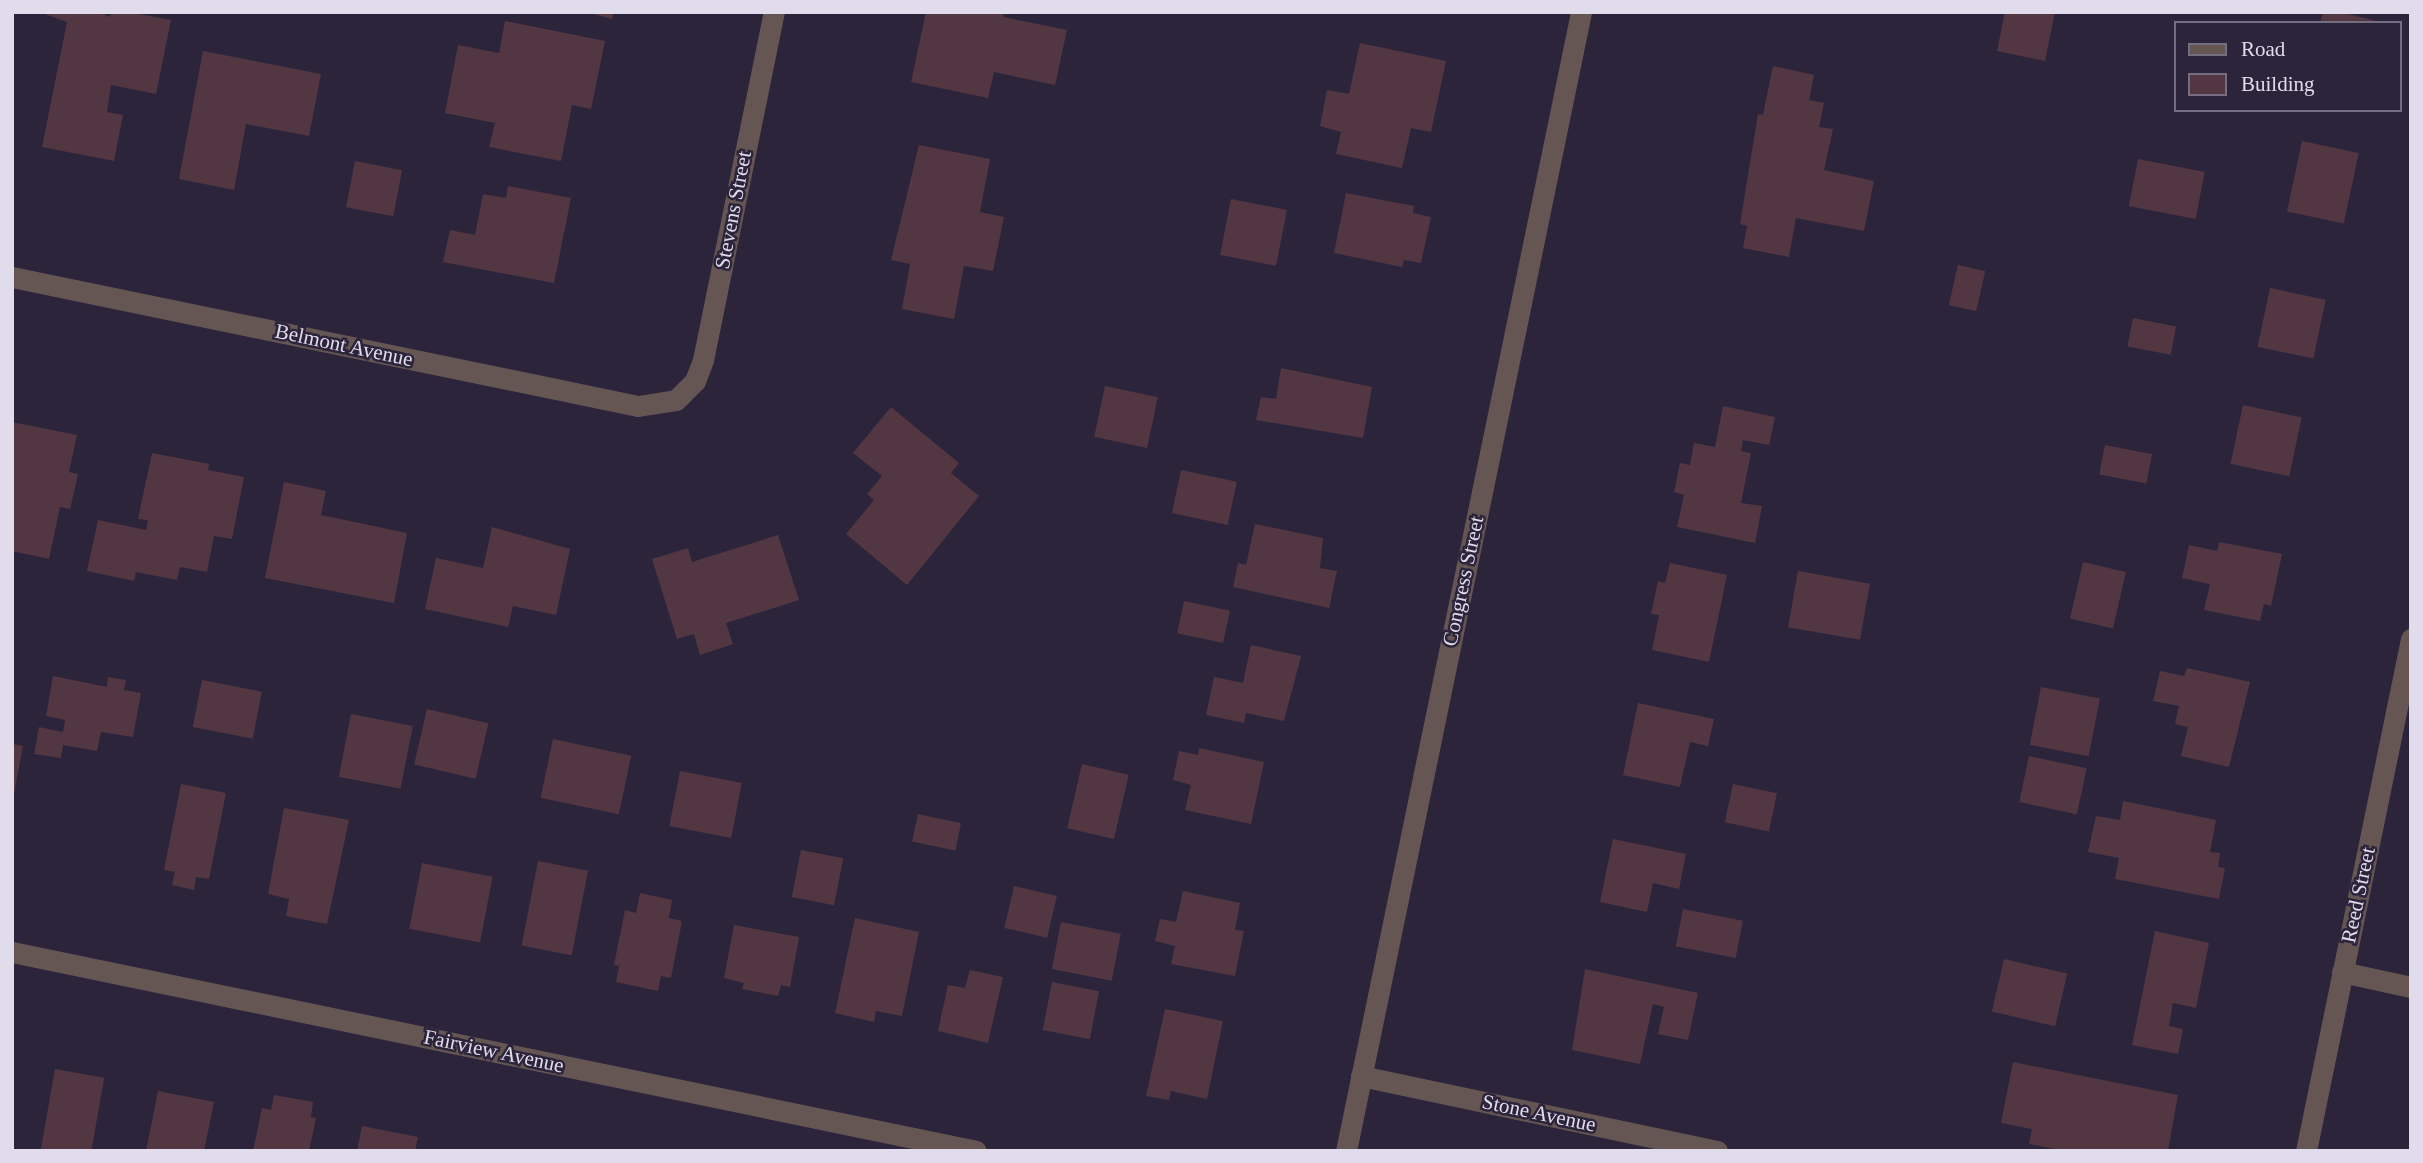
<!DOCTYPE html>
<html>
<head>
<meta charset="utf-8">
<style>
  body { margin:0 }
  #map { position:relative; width:2423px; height:1163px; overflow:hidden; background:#2c243b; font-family:"Times New Roman",serif }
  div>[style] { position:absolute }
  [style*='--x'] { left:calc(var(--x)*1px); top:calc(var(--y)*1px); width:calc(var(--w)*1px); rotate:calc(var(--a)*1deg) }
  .building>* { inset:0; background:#523743; transform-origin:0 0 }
  .minor>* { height:21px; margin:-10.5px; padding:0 10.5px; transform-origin:10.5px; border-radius:10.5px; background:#655654 }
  span { translate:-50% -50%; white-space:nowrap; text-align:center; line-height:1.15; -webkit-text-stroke:5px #2c243b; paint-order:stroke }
  .street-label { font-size:21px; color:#e1dcec }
  .frame { position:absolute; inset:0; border:14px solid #e1dcec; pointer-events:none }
  .legend { position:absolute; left:2174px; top:21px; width:228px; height:91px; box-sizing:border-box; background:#2c243b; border:2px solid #746e82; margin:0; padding:9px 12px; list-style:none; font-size:21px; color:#e1dcec }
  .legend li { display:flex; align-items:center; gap:14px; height:35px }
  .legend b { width:35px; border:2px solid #746e82 }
</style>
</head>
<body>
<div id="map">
  <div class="building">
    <div style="clip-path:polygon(39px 12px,98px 12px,110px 17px,111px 12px,128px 12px,171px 20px,156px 94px,111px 85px,107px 112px,123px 115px,114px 161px,42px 147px,67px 22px)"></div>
    <div style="clip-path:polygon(586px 12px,613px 12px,612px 19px)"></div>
    <div style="clip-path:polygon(926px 12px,1004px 12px,1003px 17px,1067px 30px,1055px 85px,994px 72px,988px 98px,911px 82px)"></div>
    <div style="clip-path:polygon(2005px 12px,2055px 12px,2045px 61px,1997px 51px)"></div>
    <div style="clip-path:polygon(2323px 12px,2341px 12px,2384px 23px,2320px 23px)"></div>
    <div style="clip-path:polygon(505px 21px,605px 41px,591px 109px,572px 105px,561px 161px,489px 147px,495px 123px,445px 113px,458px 45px,499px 53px)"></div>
    <div style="clip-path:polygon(1360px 43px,1446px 61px,1431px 132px,1411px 128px,1402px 168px,1336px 154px,1341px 132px,1320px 126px,1327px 90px,1349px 94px)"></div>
    <div style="clip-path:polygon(203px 51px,321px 74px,309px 136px,246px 124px,234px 190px,179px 179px)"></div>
    <div style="clip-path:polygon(1773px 66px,1814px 75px,1809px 100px,1824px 103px,1819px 127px,1833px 129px,1824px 170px,1874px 181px,1864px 231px,1796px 218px,1789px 257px,1743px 248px,1747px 226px,1740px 224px,1758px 114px,1763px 115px)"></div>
    <div style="left:2302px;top:141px;width:58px;height:72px;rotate:12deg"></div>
    <div style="clip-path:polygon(919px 145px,990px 159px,980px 212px,1004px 217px,993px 271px,964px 266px,954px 319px,902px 309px,910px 264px,891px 260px)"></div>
    <div style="left:2138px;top:159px;width:68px;height:48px;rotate:11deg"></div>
    <div style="left:355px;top:161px;width:48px;height:47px;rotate:11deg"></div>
    <div style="clip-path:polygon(508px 186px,571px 198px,554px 283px,443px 262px,450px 230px,475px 235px,483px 194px,506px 198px)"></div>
    <div style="clip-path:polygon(1346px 193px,1414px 206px,1413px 213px,1431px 217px,1421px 263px,1404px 260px,1402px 267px,1334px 253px)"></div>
    <div style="left:1231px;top:199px;width:57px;height:57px;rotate:11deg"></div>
    <div style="left:1958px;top:265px;width:28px;height:41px;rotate:13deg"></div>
    <div style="left:2270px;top:288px;width:57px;height:60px;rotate:12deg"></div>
    <div style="left:2133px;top:318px;width:44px;height:29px;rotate:11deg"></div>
    <div style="clip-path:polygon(1281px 368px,1372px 387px,1363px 438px,1256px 420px,1261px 397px,1276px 399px)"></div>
    <div style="left:1105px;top:386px;width:54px;height:52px;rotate:12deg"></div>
    <div style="left:2243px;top:405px;width:60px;height:60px;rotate:12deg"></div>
    <div style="clip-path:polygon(1723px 406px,1775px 417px,1769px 445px,1743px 440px,1741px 451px,1751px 453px,1741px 503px,1762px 506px,1755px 543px,1677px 527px,1684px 495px,1674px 492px,1680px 463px,1690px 465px,1694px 443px,1715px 447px)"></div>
    <div style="clip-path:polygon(891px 407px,959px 463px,951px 473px,979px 496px,907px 585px,846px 534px,874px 500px,867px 494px,882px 476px,853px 453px)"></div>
    <div style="clip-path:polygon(12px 422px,77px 435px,69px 472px,78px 474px,70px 509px,60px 507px,49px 559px,12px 551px)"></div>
    <div style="left:2105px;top:445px;width:48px;height:30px;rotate:11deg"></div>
    <div style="clip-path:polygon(152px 453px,209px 464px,208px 470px,244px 477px,232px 539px,214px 536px,207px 572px,180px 567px,177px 580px,136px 572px,134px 581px,87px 571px,98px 520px,146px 530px,148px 520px,138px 519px)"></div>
    <div style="left:1181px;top:470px;width:57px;height:44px;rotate:12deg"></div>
    <div style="clip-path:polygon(284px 482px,326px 491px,321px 515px,407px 533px,394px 603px,265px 578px)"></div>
    <div style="clip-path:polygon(1255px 524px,1323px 538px,1320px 568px,1337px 571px,1329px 608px,1233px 587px,1238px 563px,1246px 565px)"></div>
    <div style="clip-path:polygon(492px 527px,570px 549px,556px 615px,513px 606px,508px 627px,425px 609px,436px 558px,483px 568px)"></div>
    <div style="clip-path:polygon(778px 535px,799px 600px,726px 623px,733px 644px,700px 655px,694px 634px,677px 639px,652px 559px,688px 548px,692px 562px)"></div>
    <div style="clip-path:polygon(2219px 542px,2282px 554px,2271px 606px,2264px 604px,2260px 621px,2204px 610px,2210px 584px,2182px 578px,2189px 545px,2217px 551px)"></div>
    <div style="left:2083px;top:562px;width:44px;height:58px;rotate:13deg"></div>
    <div style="clip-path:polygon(1670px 563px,1727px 575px,1709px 662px,1652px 650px,1659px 615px,1651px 614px,1658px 581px,1665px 583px)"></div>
    <div style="left:1798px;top:571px;width:73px;height:57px;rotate:10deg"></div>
    <div style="left:1184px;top:601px;width:47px;height:33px;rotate:12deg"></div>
    <div style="clip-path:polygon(1251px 645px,1301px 656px,1284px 721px,1246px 713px,1244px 723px,1206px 715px,1214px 677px,1243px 683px)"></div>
    <div style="clip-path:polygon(2187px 668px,2250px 682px,2229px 767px,2181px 756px,2188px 727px,2175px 724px,2179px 706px,2153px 701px,2160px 671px,2184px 676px)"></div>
    <div style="clip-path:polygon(53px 676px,107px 687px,108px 677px,126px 680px,124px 690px,141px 693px,133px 737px,101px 732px,97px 751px,63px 745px,61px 758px,34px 754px,39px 727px,63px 732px,65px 720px,46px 716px)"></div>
    <div style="left:202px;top:680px;width:61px;height:48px;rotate:11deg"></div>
    <div style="left:2041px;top:687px;width:60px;height:59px;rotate:11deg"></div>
    <div style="clip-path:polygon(1638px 703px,1714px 719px,1708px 746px,1690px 742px,1680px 787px,1623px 775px)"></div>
    <div style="left:427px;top:709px;width:63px;height:57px;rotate:13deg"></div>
    <div style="left:351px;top:714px;width:63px;height:64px;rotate:11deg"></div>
    <div style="left:553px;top:739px;width:80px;height:60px;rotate:12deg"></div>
    <div style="clip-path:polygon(12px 744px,23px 746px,14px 794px,12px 794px)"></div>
    <div style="clip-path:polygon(1199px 748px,1264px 762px,1251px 824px,1185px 810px,1191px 785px,1173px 780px,1179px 751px,1198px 755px)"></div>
    <div style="left:2029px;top:756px;width:59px;height:47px;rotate:12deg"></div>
    <div style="left:1082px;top:764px;width:48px;height:66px;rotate:13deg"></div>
    <div style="left:680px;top:771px;width:63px;height:56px;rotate:11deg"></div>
    <div style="clip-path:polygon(181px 784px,226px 793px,209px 879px,196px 877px,194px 890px,172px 885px,175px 872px,164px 870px)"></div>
    <div style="left:1733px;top:784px;width:45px;height:39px;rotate:12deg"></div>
    <div style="clip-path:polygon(2123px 801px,2216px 820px,2210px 852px,2220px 853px,2218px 867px,2225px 868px,2219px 899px,2115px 879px,2119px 858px,2088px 852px,2096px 816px,2120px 820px)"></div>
    <div style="clip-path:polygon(284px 808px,349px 820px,327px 924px,286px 916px,289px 899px,268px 894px)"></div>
    <div style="left:918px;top:814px;width:44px;height:28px;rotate:12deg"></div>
    <div style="clip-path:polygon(1613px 839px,1686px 854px,1679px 889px,1653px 883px,1647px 912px,1600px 902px)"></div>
    <div style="left:801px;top:850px;width:43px;height:48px;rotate:11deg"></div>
    <div style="left:538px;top:861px;width:51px;height:86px;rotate:11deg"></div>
    <div style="left:422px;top:863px;width:72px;height:67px;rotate:11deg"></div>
    <div style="left:1014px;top:886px;width:44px;height:43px;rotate:13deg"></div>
    <div style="clip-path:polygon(1183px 891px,1240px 903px,1235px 930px,1244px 931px,1235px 976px,1171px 964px,1175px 946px,1155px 941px,1160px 919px,1176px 922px)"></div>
    <div style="clip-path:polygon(640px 893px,672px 900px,669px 918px,682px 921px,671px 978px,661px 976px,658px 991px,616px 982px,619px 966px,614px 965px,625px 910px,636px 913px)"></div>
    <div style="left:1683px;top:909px;width:61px;height:38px;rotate:11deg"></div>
    <div style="clip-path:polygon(855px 918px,919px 932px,902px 1016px,876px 1011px,874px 1022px,835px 1013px)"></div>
    <div style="left:1061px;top:922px;width:61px;height:48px;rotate:11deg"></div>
    <div style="clip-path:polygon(734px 925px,799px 937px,790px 987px,781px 985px,778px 996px,742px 989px,744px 983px,724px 978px)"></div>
    <div style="clip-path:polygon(2155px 931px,2209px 943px,2196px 1008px,2173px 1003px,2169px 1026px,2183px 1029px,2178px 1054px,2132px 1045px)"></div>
    <div style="left:2004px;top:959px;width:65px;height:54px;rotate:13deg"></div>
    <div style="clip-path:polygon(1585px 969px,1698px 993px,1688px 1040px,1658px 1034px,1664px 1007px,1653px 1004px,1640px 1064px,1572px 1050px)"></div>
    <div style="clip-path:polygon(970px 970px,1003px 977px,988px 1043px,938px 1031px,948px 985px,965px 988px)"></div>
    <div style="left:1052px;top:982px;width:48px;height:49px;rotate:11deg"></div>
    <div style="clip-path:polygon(1165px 1009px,1223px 1021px,1207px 1099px,1171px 1091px,1169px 1100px,1146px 1096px)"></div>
    <div style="clip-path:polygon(2013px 1062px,2178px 1095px,2168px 1151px,2065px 1151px,2029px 1144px,2032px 1129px,2001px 1123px)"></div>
    <div style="left:55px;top:1069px;width:50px;height:81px;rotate:10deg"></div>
    <div style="clip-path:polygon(158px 1091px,214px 1102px,204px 1151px,146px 1151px)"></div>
    <div style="clip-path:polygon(274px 1095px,313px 1102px,311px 1117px,316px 1118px,309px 1151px,253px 1151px,262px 1108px,271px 1110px)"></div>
    <div style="clip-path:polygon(362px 1126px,418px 1137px,415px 1151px,357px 1151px)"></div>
  </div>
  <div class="minor">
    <div style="--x:12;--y:277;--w:639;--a:11.64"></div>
    <div style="--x:638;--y:406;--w:38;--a:-9"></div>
    <div style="--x:676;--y:400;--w:27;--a:-45"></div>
    <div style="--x:695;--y:381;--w:22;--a:-69"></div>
    <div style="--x:703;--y:360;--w:355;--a:-78.5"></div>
    <div style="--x:12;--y:952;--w:984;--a:11.66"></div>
    <div style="--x:2342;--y:972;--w:71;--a:12.3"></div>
    <div style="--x:1361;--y:1076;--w:364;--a:11.9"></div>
    <div style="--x:1346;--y:1151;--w:1163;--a:-78.34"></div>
    <div style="--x:2306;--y:1151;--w:523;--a:-78.41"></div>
  </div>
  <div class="street-label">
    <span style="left:733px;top:210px;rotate:-79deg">Stevens Street</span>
    <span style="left:344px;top:345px;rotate:12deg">Belmont Avenue</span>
    <span style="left:1463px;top:581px;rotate:-78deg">Congress Street</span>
    <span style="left:2358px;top:895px;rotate:-78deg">Reed Street</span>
    <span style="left:494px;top:1051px;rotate:12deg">Fairview Avenue</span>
    <span style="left:1539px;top:1113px;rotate:12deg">Stone Avenue</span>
  </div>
  <div class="frame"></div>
  <ul class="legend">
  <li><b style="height:9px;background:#655654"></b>Road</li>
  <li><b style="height:19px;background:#523743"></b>Building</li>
  </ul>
</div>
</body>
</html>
